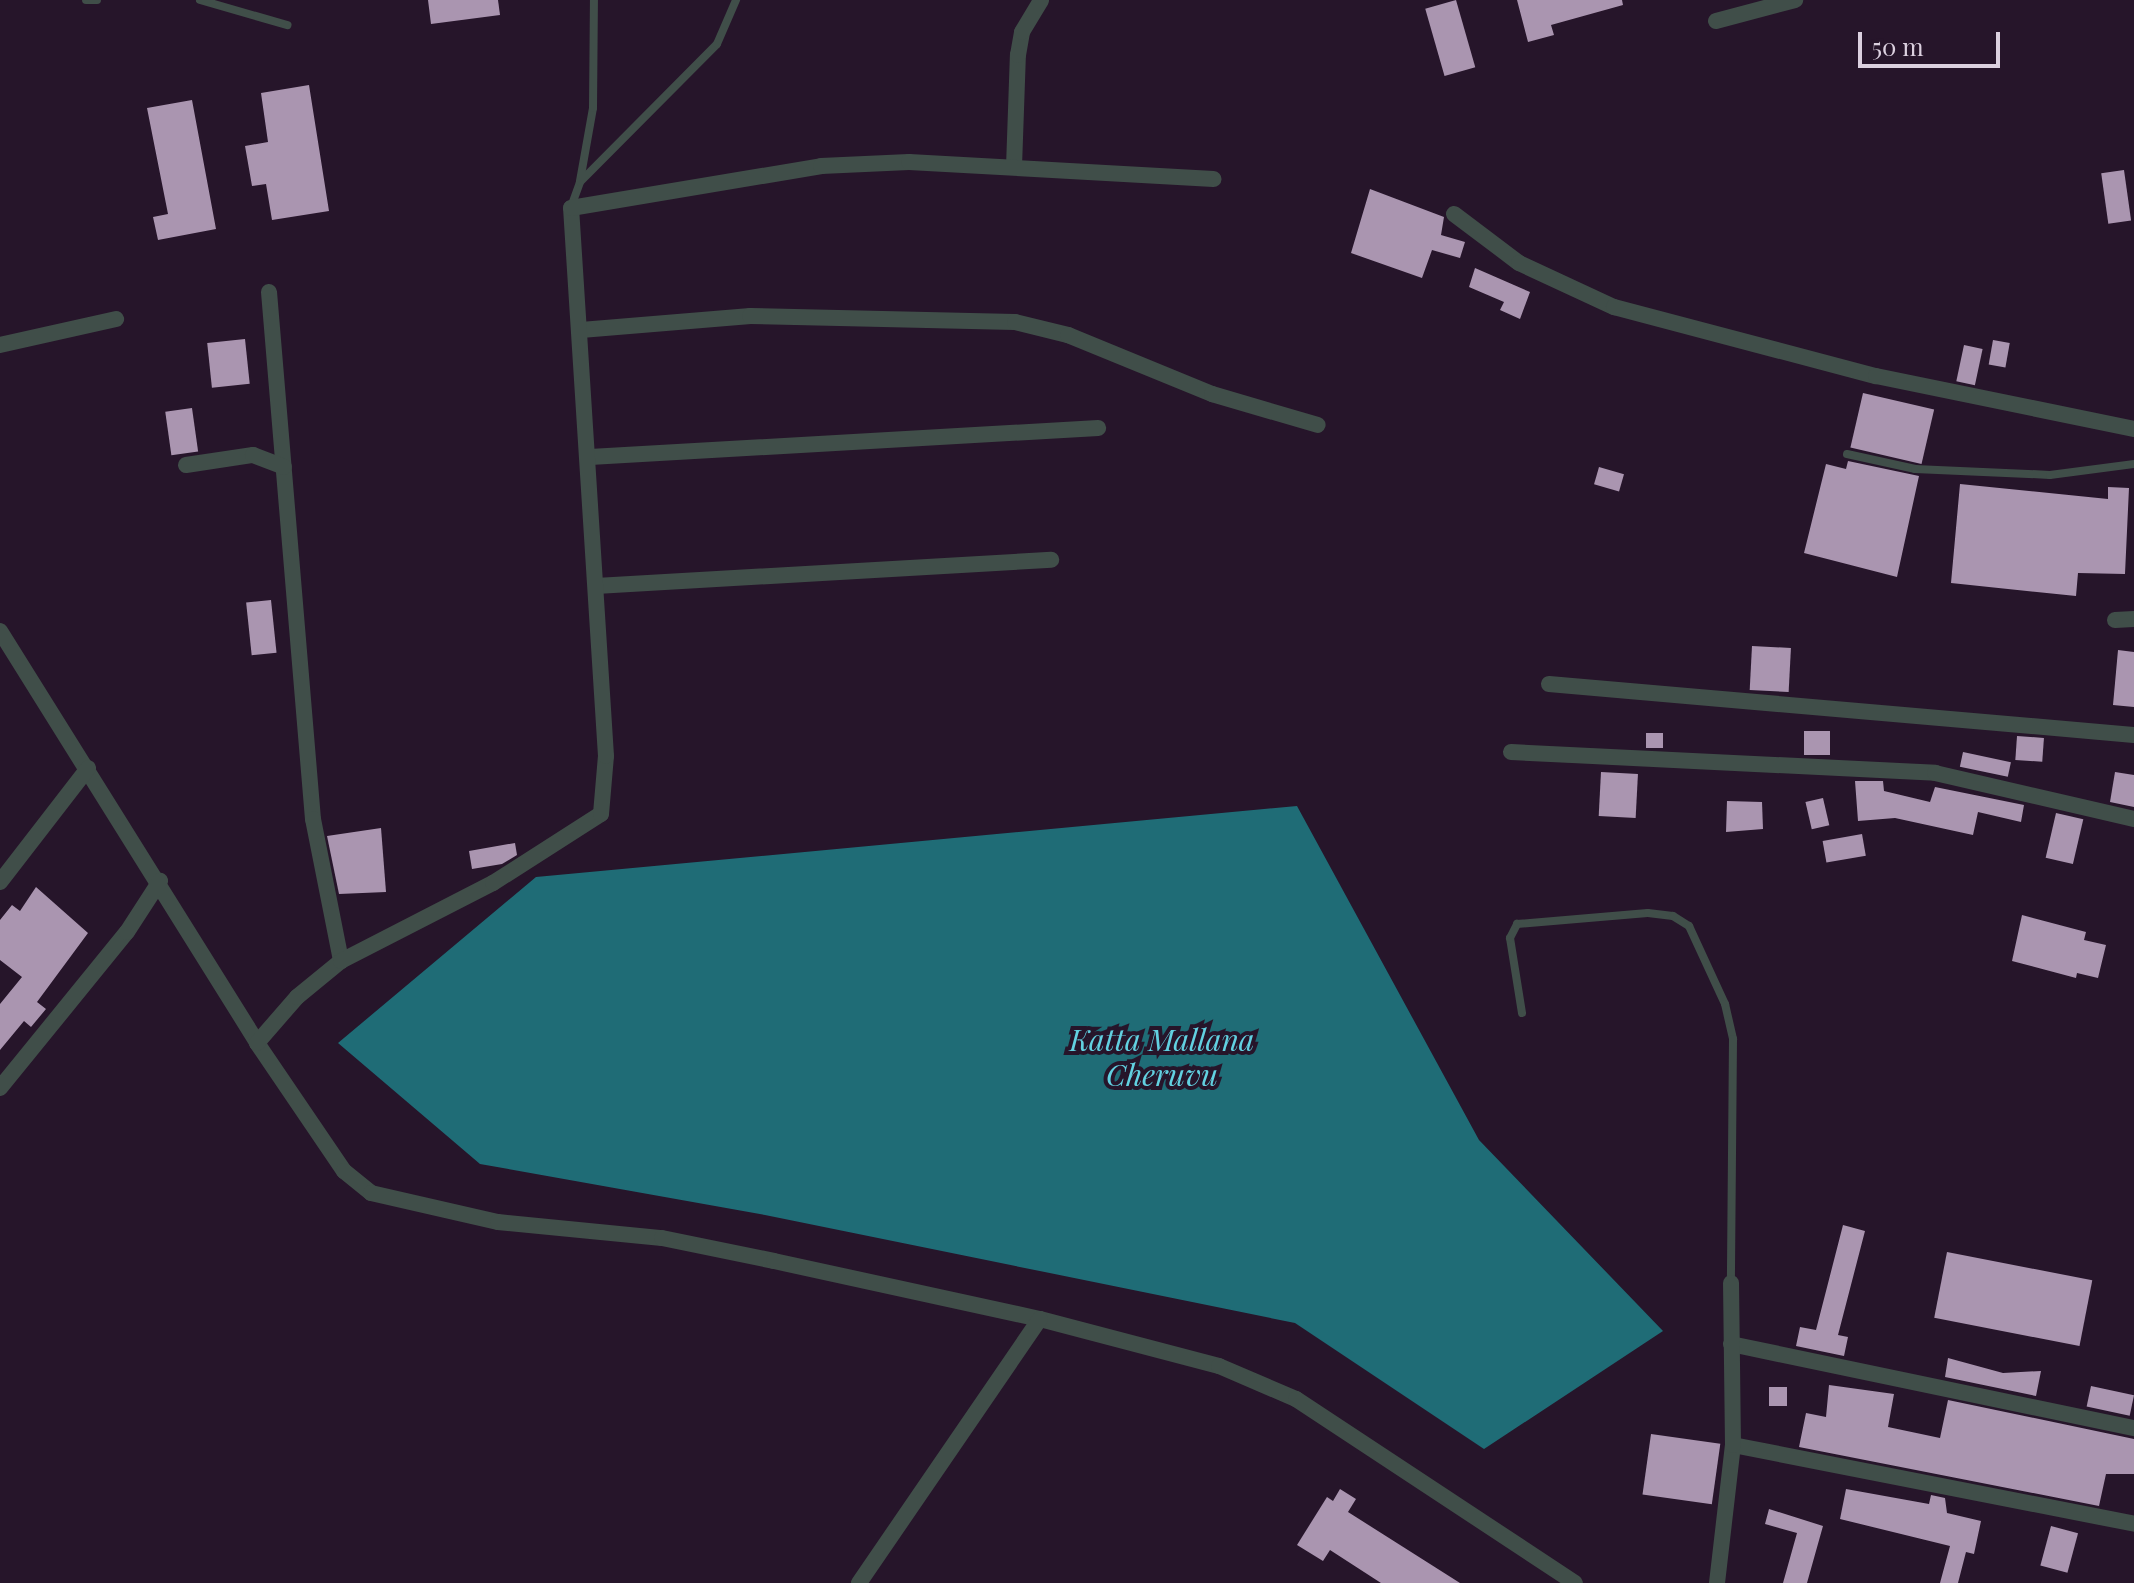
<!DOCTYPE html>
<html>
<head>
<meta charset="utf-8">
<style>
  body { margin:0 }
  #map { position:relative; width:2134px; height:1583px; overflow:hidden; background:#26152a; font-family:"Playfair Display",serif }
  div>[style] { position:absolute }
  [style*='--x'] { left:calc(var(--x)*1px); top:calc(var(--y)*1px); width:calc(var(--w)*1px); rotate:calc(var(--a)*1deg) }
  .water>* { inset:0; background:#1f6c76 }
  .building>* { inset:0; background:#aa95b0; transform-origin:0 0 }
  .lane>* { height:8px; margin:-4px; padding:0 4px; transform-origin:4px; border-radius:4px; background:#404e49 }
  .street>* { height:16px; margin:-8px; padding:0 8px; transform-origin:8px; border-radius:8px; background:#404e49 }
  span { translate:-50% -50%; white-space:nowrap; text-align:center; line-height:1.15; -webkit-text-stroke:8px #26152a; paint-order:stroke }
  .water-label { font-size:30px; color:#62d1e1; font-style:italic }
  .scale { position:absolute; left:1858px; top:32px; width:142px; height:36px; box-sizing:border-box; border:4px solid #dbd0df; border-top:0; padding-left:10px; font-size:24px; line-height:28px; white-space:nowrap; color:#dbd0df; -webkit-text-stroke:6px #26152a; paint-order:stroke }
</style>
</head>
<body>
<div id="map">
  <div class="water">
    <div style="clip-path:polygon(1297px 806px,1479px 1140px,1663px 1331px,1484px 1449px,1295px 1323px,765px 1215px,480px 1164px,338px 1043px,536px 877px)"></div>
  </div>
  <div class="building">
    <div style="clip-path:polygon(428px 0,498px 0,500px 15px,431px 24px)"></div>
    <div style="left:1456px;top:0;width:70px;height:32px;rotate:74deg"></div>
    <div style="clip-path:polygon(1517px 0,1622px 0,1623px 5px,1551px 25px,1554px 35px,1528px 42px)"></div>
    <div style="clip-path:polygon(309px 85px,329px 211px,272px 220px,266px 184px,252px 186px,245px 146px,268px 142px,261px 93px)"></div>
    <div style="clip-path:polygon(192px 100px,216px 229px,158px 240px,153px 217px,168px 214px,147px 108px)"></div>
    <div style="left:2124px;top:170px;width:51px;height:23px;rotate:82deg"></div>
    <div style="clip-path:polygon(1370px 189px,1444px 217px,1441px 235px,1465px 242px,1460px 258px,1432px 250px,1422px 278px,1351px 253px)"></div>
    <div style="clip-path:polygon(1475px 268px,1530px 292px,1520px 319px,1500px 310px,1504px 302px,1469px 287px)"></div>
    <div style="left:245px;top:339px;width:45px;height:38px;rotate:84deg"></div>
    <div style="left:1993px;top:340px;width:17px;height:25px;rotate:10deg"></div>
    <div style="left:1964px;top:345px;width:19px;height:37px;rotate:12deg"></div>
    <div style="left:1863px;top:393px;width:73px;height:56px;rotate:13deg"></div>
    <div style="left:192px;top:408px;width:44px;height:27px;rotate:82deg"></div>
    <div style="clip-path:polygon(1848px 461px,1919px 476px,1897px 577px,1804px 553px,1826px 464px,1846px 469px)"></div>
    <div style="left:1599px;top:467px;width:26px;height:18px;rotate:16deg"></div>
    <div style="clip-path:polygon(1960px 484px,2108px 499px,2108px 487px,2129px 488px,2125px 574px,2078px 573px,2076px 596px,1951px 583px)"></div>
    <div style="left:271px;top:600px;width:53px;height:25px;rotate:84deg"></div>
    <div style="left:1752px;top:646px;width:39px;height:44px;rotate:3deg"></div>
    <div style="clip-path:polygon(2118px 650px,2134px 652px,2134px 707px,2113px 705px)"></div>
    <div style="left:1804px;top:731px;width:26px;height:24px"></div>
    <div style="left:1646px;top:733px;width:17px;height:15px"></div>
    <div style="left:2017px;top:736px;width:27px;height:24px;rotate:4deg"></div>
    <div style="left:1963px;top:752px;width:49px;height:15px;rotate:12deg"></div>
    <div style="left:1601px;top:772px;width:37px;height:44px;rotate:3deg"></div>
    <div style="clip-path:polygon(2115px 772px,2134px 775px,2134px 807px,2110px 802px)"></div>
    <div style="clip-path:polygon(1855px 781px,1883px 781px,1884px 791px,1930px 802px,1935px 787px,2024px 805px,2021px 822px,1978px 812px,1973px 835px,1895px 818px,1858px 821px)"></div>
    <div style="left:1823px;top:798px;width:28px;height:18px;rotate:77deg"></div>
    <div style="clip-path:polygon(1727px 801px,1762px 802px,1763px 829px,1726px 832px)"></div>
    <div style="left:2056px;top:813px;width:28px;height:46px;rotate:13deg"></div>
    <div style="clip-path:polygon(381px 828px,386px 892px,339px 894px,327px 836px)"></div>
    <div style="left:1862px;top:834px;width:22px;height:40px;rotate:80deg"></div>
    <div style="clip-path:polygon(515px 843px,517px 855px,502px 864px,472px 869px,469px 851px)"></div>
    <div style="clip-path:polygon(36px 887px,88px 933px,37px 1002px,46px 1009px,31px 1027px,24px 1021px,0 1050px,0 1004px,22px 977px,0 960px,0 920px,12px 905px,20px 911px)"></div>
    <div style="clip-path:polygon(2022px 915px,2086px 932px,2084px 940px,2106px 945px,2098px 978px,2077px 973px,2076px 978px,2012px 961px)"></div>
    <div style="clip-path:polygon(1843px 1225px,1865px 1231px,1838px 1335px,1848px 1337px,1844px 1356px,1796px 1346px,1800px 1327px,1816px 1330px)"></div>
    <div style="left:1947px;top:1252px;width:148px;height:67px;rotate:11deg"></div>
    <div style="clip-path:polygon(1948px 1358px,2003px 1373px,2041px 1371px,2036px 1396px,1945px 1377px)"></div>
    <div style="clip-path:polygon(1829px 1385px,1894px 1394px,1888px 1427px,1940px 1438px,1948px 1400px,2134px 1439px,2134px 1474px,2106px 1474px,2099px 1506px,1799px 1447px,1806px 1413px,1826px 1417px)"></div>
    <div style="left:2091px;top:1386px;width:44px;height:21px;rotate:12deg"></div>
    <div style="left:1769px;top:1387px;width:18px;height:19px"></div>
    <div style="left:1651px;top:1434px;width:70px;height:61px;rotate:8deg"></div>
    <div style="clip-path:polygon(1340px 1489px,1356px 1499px,1348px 1512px,1460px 1583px,1381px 1583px,1330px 1550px,1323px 1561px,1297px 1545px,1327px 1497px,1333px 1501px)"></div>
    <div style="clip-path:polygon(1846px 1489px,1929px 1504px,1931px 1495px,1945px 1498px,1947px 1513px,1981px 1521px,1974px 1554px,1966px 1552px,1958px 1583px,1940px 1583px,1950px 1546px,1840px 1519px)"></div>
    <div style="clip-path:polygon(1769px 1509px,1823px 1526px,1807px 1583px,1783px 1583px,1797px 1533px,1765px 1524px)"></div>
    <div style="left:2051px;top:1526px;width:28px;height:41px;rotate:15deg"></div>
  </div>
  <div class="lane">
    <div style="--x:86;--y:0;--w:11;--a:0"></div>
    <div style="--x:200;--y:0;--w:91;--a:16"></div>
    <div style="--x:580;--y:181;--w:74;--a:-79.9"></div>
    <div style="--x:593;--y:108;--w:108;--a:-89.5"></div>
    <div style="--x:571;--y:207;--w:27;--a:-70"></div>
    <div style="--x:580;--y:182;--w:194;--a:-45.2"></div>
    <div style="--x:717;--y:44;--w:48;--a:-66.6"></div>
    <div style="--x:1847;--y:454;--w:70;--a:12.4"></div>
    <div style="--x:1915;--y:469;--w:135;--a:2.5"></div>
    <div style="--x:2050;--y:475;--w:85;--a:-7.5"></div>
    <div style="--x:1522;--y:1013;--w:76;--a:-99.1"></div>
    <div style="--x:1510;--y:938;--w:16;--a:-63"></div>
    <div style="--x:1517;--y:924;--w:131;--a:-4.8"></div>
    <div style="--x:1648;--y:913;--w:25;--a:7"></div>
    <div style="--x:1673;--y:916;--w:19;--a:32"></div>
    <div style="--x:1689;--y:926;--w:86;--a:65.2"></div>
    <div style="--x:1725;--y:1004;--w:36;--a:77"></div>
    <div style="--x:1733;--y:1039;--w:244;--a:90.5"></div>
  </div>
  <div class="street">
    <div style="--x:1716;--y:21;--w:82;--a:-14.9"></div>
    <div style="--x:1014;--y:167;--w:112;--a:-88"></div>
    <div style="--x:1018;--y:55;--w:23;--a:-80"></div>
    <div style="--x:1022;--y:32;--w:37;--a:-59"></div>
    <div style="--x:1454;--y:214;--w:81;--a:37"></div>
    <div style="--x:1519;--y:263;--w:105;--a:24.9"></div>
    <div style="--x:1614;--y:307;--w:271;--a:14.8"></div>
    <div style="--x:1876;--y:376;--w:263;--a:11.6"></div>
    <div style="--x:269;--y:292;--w:529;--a:85.23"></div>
    <div style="--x:313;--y:819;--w:145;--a:78.8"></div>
    <div style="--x:581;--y:330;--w:170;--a:-4.7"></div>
    <div style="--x:750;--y:316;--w:265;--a:1.3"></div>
    <div style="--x:1015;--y:322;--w:55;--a:13.8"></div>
    <div style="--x:1068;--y:335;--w:156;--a:22.3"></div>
    <div style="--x:1212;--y:394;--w:110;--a:16.3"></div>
    <div style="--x:0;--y:345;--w:119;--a:-12.6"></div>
    <div style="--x:590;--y:457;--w:509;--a:-3.27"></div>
    <div style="--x:186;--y:465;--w:68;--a:-8.5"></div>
    <div style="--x:253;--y:455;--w:33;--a:21"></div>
    <div style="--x:596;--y:586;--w:456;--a:-3.3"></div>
    <div style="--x:2115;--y:620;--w:19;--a:-3"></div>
    <div style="--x:0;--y:631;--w:486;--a:58"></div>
    <div style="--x:257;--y:1043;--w:155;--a:55.8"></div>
    <div style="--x:344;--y:1171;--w:35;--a:39"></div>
    <div style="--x:371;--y:1193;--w:130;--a:12.9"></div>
    <div style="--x:498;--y:1222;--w:165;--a:5.6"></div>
    <div style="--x:662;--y:1238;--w:114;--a:11.6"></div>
    <div style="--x:774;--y:1261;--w:272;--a:12.3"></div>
    <div style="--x:1040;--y:1319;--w:185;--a:14.7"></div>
    <div style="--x:1219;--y:1366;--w:84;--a:23.2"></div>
    <div style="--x:1296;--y:1399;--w:334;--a:33.4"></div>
    <div style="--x:1549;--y:684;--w:587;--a:4.98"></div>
    <div style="--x:1511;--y:752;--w:425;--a:2.8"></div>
    <div style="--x:1935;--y:773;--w:204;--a:13"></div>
    <div style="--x:0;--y:882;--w:144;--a:-52.3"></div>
    <div style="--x:257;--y:1043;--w:61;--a:-49"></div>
    <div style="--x:297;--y:997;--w:57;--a:-39.3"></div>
    <div style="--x:341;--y:961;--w:171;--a:-27.2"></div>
    <div style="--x:493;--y:883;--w:128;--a:-32.6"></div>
    <div style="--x:601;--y:814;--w:58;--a:-85.1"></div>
    <div style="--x:606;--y:756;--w:549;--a:-93.65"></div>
    <div style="--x:571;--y:208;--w:254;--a:-9.5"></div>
    <div style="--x:821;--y:166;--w:88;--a:-2.6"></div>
    <div style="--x:909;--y:162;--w:305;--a:3.2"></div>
    <div style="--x:0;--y:1088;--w:201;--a:-50.9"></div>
    <div style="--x:127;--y:932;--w:61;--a:-57.1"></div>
    <div style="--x:1731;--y:1344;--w:412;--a:11.8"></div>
    <div style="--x:1733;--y:1445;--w:409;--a:11.1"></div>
    <div style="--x:859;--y:1583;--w:320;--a:-55.6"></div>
    <div style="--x:1717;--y:1583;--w:139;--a:-83.4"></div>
    <div style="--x:1733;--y:1445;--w:162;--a:-90.7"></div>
  </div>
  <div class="water-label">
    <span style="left:1162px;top:1056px">Katta Mallana<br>Cheruvu</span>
  </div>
  <div class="scale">50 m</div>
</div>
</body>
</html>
